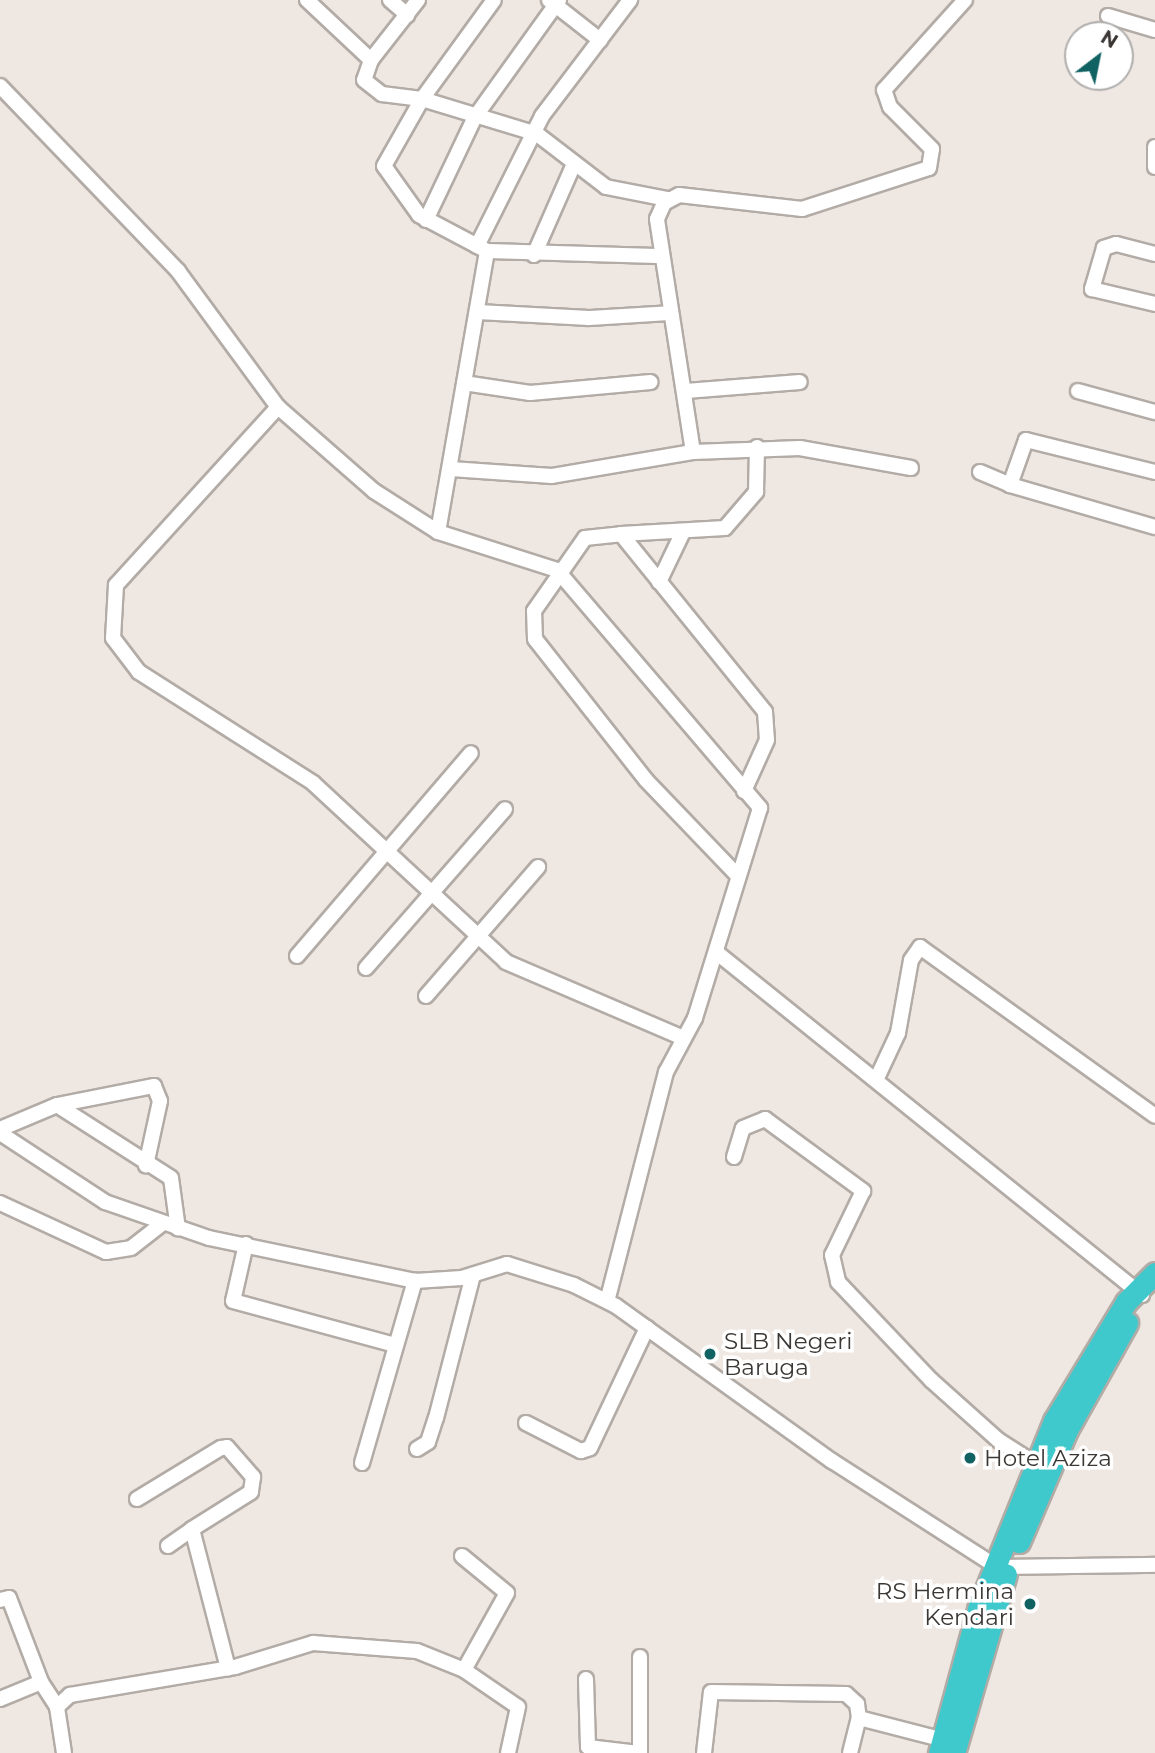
<!DOCTYPE html>
<html>
<head>
<meta charset="utf-8">
<style>
  body { margin:0 }
  #map { position:relative; width:1155px; height:1753px; overflow:hidden; background:#efe7e2; font-family:Montserrat,sans-serif }
  div>[style] { position:absolute }
  [style*='--x'] { left:calc(var(--x)*1px); top:calc(var(--y)*1px); width:calc(var(--w)*1px); rotate:calc(var(--a)*1deg) }
  .roads { filter:drop-shadow(2px 0 #b2aba6) drop-shadow(-2px 0 #b2aba6) drop-shadow(0 2px #b2aba6) drop-shadow(0 -2px #b2aba6) }
  .minor>* { height:14px; margin:-7px; padding:0 7px; transform-origin:7px; border-radius:7px; background:#fff }
  .highway>* { height:21px; margin:-10.5px; padding:0 10.5px; transform-origin:10.5px; border-radius:10.5px; background:#40c9cc }
  .dots>* { width:19px; height:19px; translate:-50% -50%; box-sizing:border-box; border:4px solid #fff; border-radius:50% }
  span { translate:-50% -50%; white-space:nowrap; text-align:center; line-height:1.15; -webkit-text-stroke:7px #fff; paint-order:stroke }
  .poi-label { font-size:23px; color:#3a3735 }
  .left { translate:0 -50%; text-align:left }
  .right { translate:-100% -50%; text-align:right }
  .north { position:absolute; left:1064px; top:21px; width:70px; height:70px; box-sizing:border-box; background:#fff; border:2px solid #b0afae; border-radius:50%; rotate:32deg; font-size:19px; font-weight:700; line-height:28px; text-align:center; color:#3a3735 }
  .north::after { content:''; display:block; margin:auto; width:24px; height:32px; background:#106263; clip-path:polygon(50% 0,100% 100%,50% 72%,0 100%) }
</style>
</head>
<body>
<div id="map">
  <div class="roads">
    <div class="minor">
      <div style="--x:307;--y:0;--w:88;--a:43.2"></div>
      <div style="--x:390;--y:0;--w:23;--a:41"></div>
      <div style="--x:418;--y:0;--w:76;--a:128.1"></div>
      <div style="--x:371;--y:60;--w:21;--a:109"></div>
      <div style="--x:364;--y:80;--w:23;--a:38"></div>
      <div style="--x:382;--y:94;--w:40;--a:7.1"></div>
      <div style="--x:422;--y:99;--w:120;--a:16.9"></div>
      <div style="--x:537;--y:134;--w:87;--a:37.5"></div>
      <div style="--x:606;--y:187;--w:63;--a:11"></div>
      <div style="--x:549;--y:0;--w:65;--a:38.1"></div>
      <div style="--x:1108;--y:16;--w:49;--a:16.6"></div>
      <div style="--x:0;--y:86;--w:257;--a:46.1"></div>
      <div style="--x:178;--y:271;--w:169;--a:53.7"></div>
      <div style="--x:278;--y:407;--w:128;--a:41.2"></div>
      <div style="--x:374;--y:491;--w:76;--a:32.6"></div>
      <div style="--x:438;--y:532;--w:285;--a:-80.1"></div>
      <div style="--x:487;--y:251;--w:171;--a:1.7"></div>
      <div style="--x:1155;--y:147;--w:20;--a:90"></div>
      <div style="--x:426;--y:220;--w:114;--a:-64.6"></div>
      <div style="--x:475;--y:117;--w:144;--a:-54.3"></div>
      <div style="--x:477;--y:246;--w:145;--a:-63.4"></div>
      <div style="--x:542;--y:116;--w:146;--a:-52.8"></div>
      <div style="--x:487;--y:251;--w:77;--a:-152.1"></div>
      <div style="--x:419;--y:215;--w:60;--a:-125.5"></div>
      <div style="--x:384;--y:166;--w:77;--a:-60.4"></div>
      <div style="--x:422;--y:99;--w:122;--a:-54"></div>
      <div style="--x:1155;--y:254;--w:40;--a:-165.6"></div>
      <div style="--x:1116;--y:244;--w:13;--a:162"></div>
      <div style="--x:1104;--y:248;--w:43;--a:106.3"></div>
      <div style="--x:1092;--y:289;--w:65;--a:13.4"></div>
      <div style="--x:534;--y:255;--w:99;--a:-66.3"></div>
      <div style="--x:478;--y:312;--w:111;--a:3.1"></div>
      <div style="--x:589;--y:318;--w:81;--a:-3.5"></div>
      <div style="--x:464;--y:383;--w:67;--a:8.6"></div>
      <div style="--x:530;--y:393;--w:121;--a:-5.2"></div>
      <div style="--x:686;--y:391;--w:114;--a:-4.5"></div>
      <div style="--x:1078;--y:391;--w:80;--a:15.3"></div>
      <div style="--x:278;--y:407;--w:241;--a:132.3"></div>
      <div style="--x:116;--y:585;--w:53;--a:93.2"></div>
      <div style="--x:113;--y:638;--w:43;--a:52.6"></div>
      <div style="--x:139;--y:672;--w:206;--a:32.5"></div>
      <div style="--x:313;--y:783;--w:263;--a:42.8"></div>
      <div style="--x:506;--y:962;--w:193;--a:23.2"></div>
      <div style="--x:911;--y:468;--w:113;--a:-169.8"></div>
      <div style="--x:800;--y:448;--w:107;--a:177.9"></div>
      <div style="--x:693;--y:452;--w:236;--a:-98.8"></div>
      <div style="--x:657;--y:219;--w:17;--a:-66"></div>
      <div style="--x:664;--y:203;--w:17;--a:-28"></div>
      <div style="--x:679;--y:195;--w:124;--a:6.5"></div>
      <div style="--x:802;--y:209;--w:133;--a:-17.9"></div>
      <div style="--x:929;--y:168;--w:19;--a:-81"></div>
      <div style="--x:932;--y:149;--w:59;--a:-135"></div>
      <div style="--x:890;--y:107;--w:18;--a:-109"></div>
      <div style="--x:884;--y:90;--w:121;--a:-48"></div>
      <div style="--x:451;--y:469;--w:101;--a:4"></div>
      <div style="--x:552;--y:476;--w:143;--a:-9.7"></div>
      <div style="--x:980;--y:472;--w:33;--a:23"></div>
      <div style="--x:1155;--y:472;--w:133;--a:-166.1"></div>
      <div style="--x:1026;--y:440;--w:48;--a:109.6"></div>
      <div style="--x:1010;--y:485;--w:151;--a:16.2"></div>
      <div style="--x:438;--y:532;--w:125;--a:17.7"></div>
      <div style="--x:557;--y:570;--w:313;--a:49.5"></div>
      <div style="--x:760;--y:808;--w:220;--a:107.2"></div>
      <div style="--x:695;--y:1018;--w:61;--a:118.2"></div>
      <div style="--x:666;--y:1072;--w:236;--a:104.4"></div>
      <div style="--x:621;--y:534;--w:104;--a:-3.3"></div>
      <div style="--x:725;--y:528;--w:48;--a:-49.3"></div>
      <div style="--x:756;--y:492;--w:45;--a:-88.7"></div>
      <div style="--x:659;--y:582;--w:55;--a:-64.4"></div>
      <div style="--x:738;--y:876;--w:133;--a:-133.8"></div>
      <div style="--x:646;--y:780;--w:179;--a:-128.2"></div>
      <div style="--x:535;--y:639;--w:28;--a:-92"></div>
      <div style="--x:534;--y:611;--w:89;--a:-55.1"></div>
      <div style="--x:585;--y:538;--w:36;--a:-6"></div>
      <div style="--x:621;--y:534;--w:229;--a:51"></div>
      <div style="--x:765;--y:712;--w:28;--a:86"></div>
      <div style="--x:767;--y:740;--w:56;--a:114.3"></div>
      <div style="--x:716;--y:952;--w:547;--a:38.84"></div>
      <div style="--x:297;--y:956;--w:267;--a:-49.4"></div>
      <div style="--x:366;--y:968;--w:211;--a:-48.8"></div>
      <div style="--x:426;--y:996;--w:171;--a:-49"></div>
      <div style="--x:877;--y:1078;--w:50;--a:-65"></div>
      <div style="--x:898;--y:1033;--w:74;--a:-79.9"></div>
      <div style="--x:911;--y:960;--w:16;--a:-55"></div>
      <div style="--x:920;--y:947;--w:289;--a:35.7"></div>
      <div style="--x:57;--y:1105;--w:135;--a:32.6"></div>
      <div style="--x:171;--y:1178;--w:51;--a:82.2"></div>
      <div style="--x:0;--y:1129;--w:62;--a:-22.8"></div>
      <div style="--x:57;--y:1105;--w:99;--a:-11.1"></div>
      <div style="--x:154;--y:1086;--w:16;--a:68"></div>
      <div style="--x:160;--y:1101;--w:66;--a:102.3"></div>
      <div style="--x:0;--y:1133;--w:126;--a:33.3"></div>
      <div style="--x:105;--y:1202;--w:110;--a:19.1"></div>
      <div style="--x:209;--y:1238;--w:210;--a:11.8"></div>
      <div style="--x:415;--y:1281;--w:47;--a:-3.7"></div>
      <div style="--x:462;--y:1278;--w:47;--a:-17.3"></div>
      <div style="--x:507;--y:1264;--w:70;--a:17.4"></div>
      <div style="--x:574;--y:1285;--w:47;--a:26.6"></div>
      <div style="--x:616;--y:1306;--w:266;--a:35.7"></div>
      <div style="--x:832;--y:1461;--w:193;--a:32.7"></div>
      <div style="--x:734;--y:1157;--w:30;--a:-73"></div>
      <div style="--x:743;--y:1128;--w:24;--a:-22"></div>
      <div style="--x:765;--y:1119;--w:122;--a:36.3"></div>
      <div style="--x:863;--y:1191;--w:71;--a:115.8"></div>
      <div style="--x:832;--y:1255;--w:28;--a:77"></div>
      <div style="--x:838;--y:1282;--w:135;--a:46.5"></div>
      <div style="--x:931;--y:1380;--w:90;--a:41.8"></div>
      <div style="--x:998;--y:1440;--w:45;--a:32.3"></div>
      <div style="--x:0;--y:1203;--w:117;--a:24.8"></div>
      <div style="--x:106;--y:1252;--w:25;--a:-9"></div>
      <div style="--x:131;--y:1248;--w:37;--a:-38"></div>
      <div style="--x:246;--y:1244;--w:58;--a:102.8"></div>
      <div style="--x:233;--y:1301;--w:168;--a:15.2"></div>
      <div style="--x:526;--y:1423;--w:62;--a:27"></div>
      <div style="--x:581;--y:1451;--w:9;--a:-18"></div>
      <div style="--x:590;--y:1448;--w:133;--a:-64.6"></div>
      <div style="--x:417;--y:1449;--w:13;--a:-32"></div>
      <div style="--x:428;--y:1442;--w:25;--a:-72"></div>
      <div style="--x:436;--y:1418;--w:148;--a:-75.5"></div>
      <div style="--x:362;--y:1463;--w:190;--a:-73.8"></div>
      <div style="--x:137;--y:1499;--w:98;--a:-31.3"></div>
      <div style="--x:221;--y:1448;--w:6;--a:-9"></div>
      <div style="--x:227;--y:1447;--w:40;--a:49"></div>
      <div style="--x:253;--y:1477;--w:15;--a:98"></div>
      <div style="--x:251;--y:1492;--w:70;--a:147.9"></div>
      <div style="--x:192;--y:1529;--w:144;--a:75.5"></div>
      <div style="--x:168;--y:1546;--w:29;--a:-35"></div>
      <div style="--x:462;--y:1556;--w:58;--a:39.4"></div>
      <div style="--x:507;--y:1593;--w:88;--a:119.2"></div>
      <div style="--x:1008;--y:1567;--w:147;--a:-0.8"></div>
      <div style="--x:0;--y:1600;--w:9;--a:-13"></div>
      <div style="--x:9;--y:1598;--w:90;--a:69.1"></div>
      <div style="--x:41;--y:1682;--w:30;--a:57"></div>
      <div style="--x:640;--y:1657;--w:96;--a:90"></div>
      <div style="--x:586;--y:1679;--w:68;--a:88.3"></div>
      <div style="--x:588;--y:1747;--w:51;--a:6.7"></div>
      <div style="--x:0;--y:1699;--w:44;--a:-22.5"></div>
      <div style="--x:64;--y:1753;--w:47;--a:-98.7"></div>
      <div style="--x:57;--y:1707;--w:18;--a:-43"></div>
      <div style="--x:70;--y:1695;--w:167;--a:-9.6"></div>
      <div style="--x:235;--y:1667;--w:82;--a:-17.1"></div>
      <div style="--x:313;--y:1643;--w:104;--a:4.4"></div>
      <div style="--x:417;--y:1651;--w:51;--a:22"></div>
      <div style="--x:464;--y:1670;--w:65;--a:34.4"></div>
      <div style="--x:518;--y:1707;--w:47;--a:102.3"></div>
      <div style="--x:704;--y:1753;--w:61;--a:-83.5"></div>
      <div style="--x:711;--y:1692;--w:135;--a:0.8"></div>
      <div style="--x:846;--y:1694;--w:15;--a:42"></div>
      <div style="--x:857;--y:1704;--w:14;--a:82"></div>
      <div style="--x:850;--y:1753;--w:36;--a:-76"></div>
      <div style="--x:859;--y:1718;--w:84;--a:14.5"></div>
    </div>
    <div class="highway">
      <div style="--x:1019;--y:1542;--w:122;--a:-66.8"></div>
      <div style="--x:1067;--y:1430;--w:123;--a:-60.7"></div>
      <div style="--x:939;--y:1753;--w:149;--a:-74.8"></div>
      <div style="--x:978;--y:1609;--w:203;--a:-68"></div>
      <div style="--x:1054;--y:1421;--w:139;--a:-58.8"></div>
      <div style="--x:1126;--y:1302;--w:41;--a:-45"></div>
      <div style="--x:954;--y:1753;--w:186;--a:-73.8"></div>
    </div>
  </div>
  <div class="dots">
    <div style="left:710px;top:1354px;background:#106263"></div>
    <div style="left:970px;top:1458px;background:#106263"></div>
    <div style="left:1030px;top:1604px;background:#106263"></div>
  </div>
  <div class="poi-label">
    <span class="left" style="left:724px;top:1354px">SLB Negeri<br>Baruga</span>
    <span class="left" style="left:984px;top:1458px">Hotel Aziza</span>
    <span class="right" style="left:1014px;top:1604px">RS Hermina<br>Kendari</span>
  </div>
  <div class="north">N</div>
</div>
</body>
</html>
